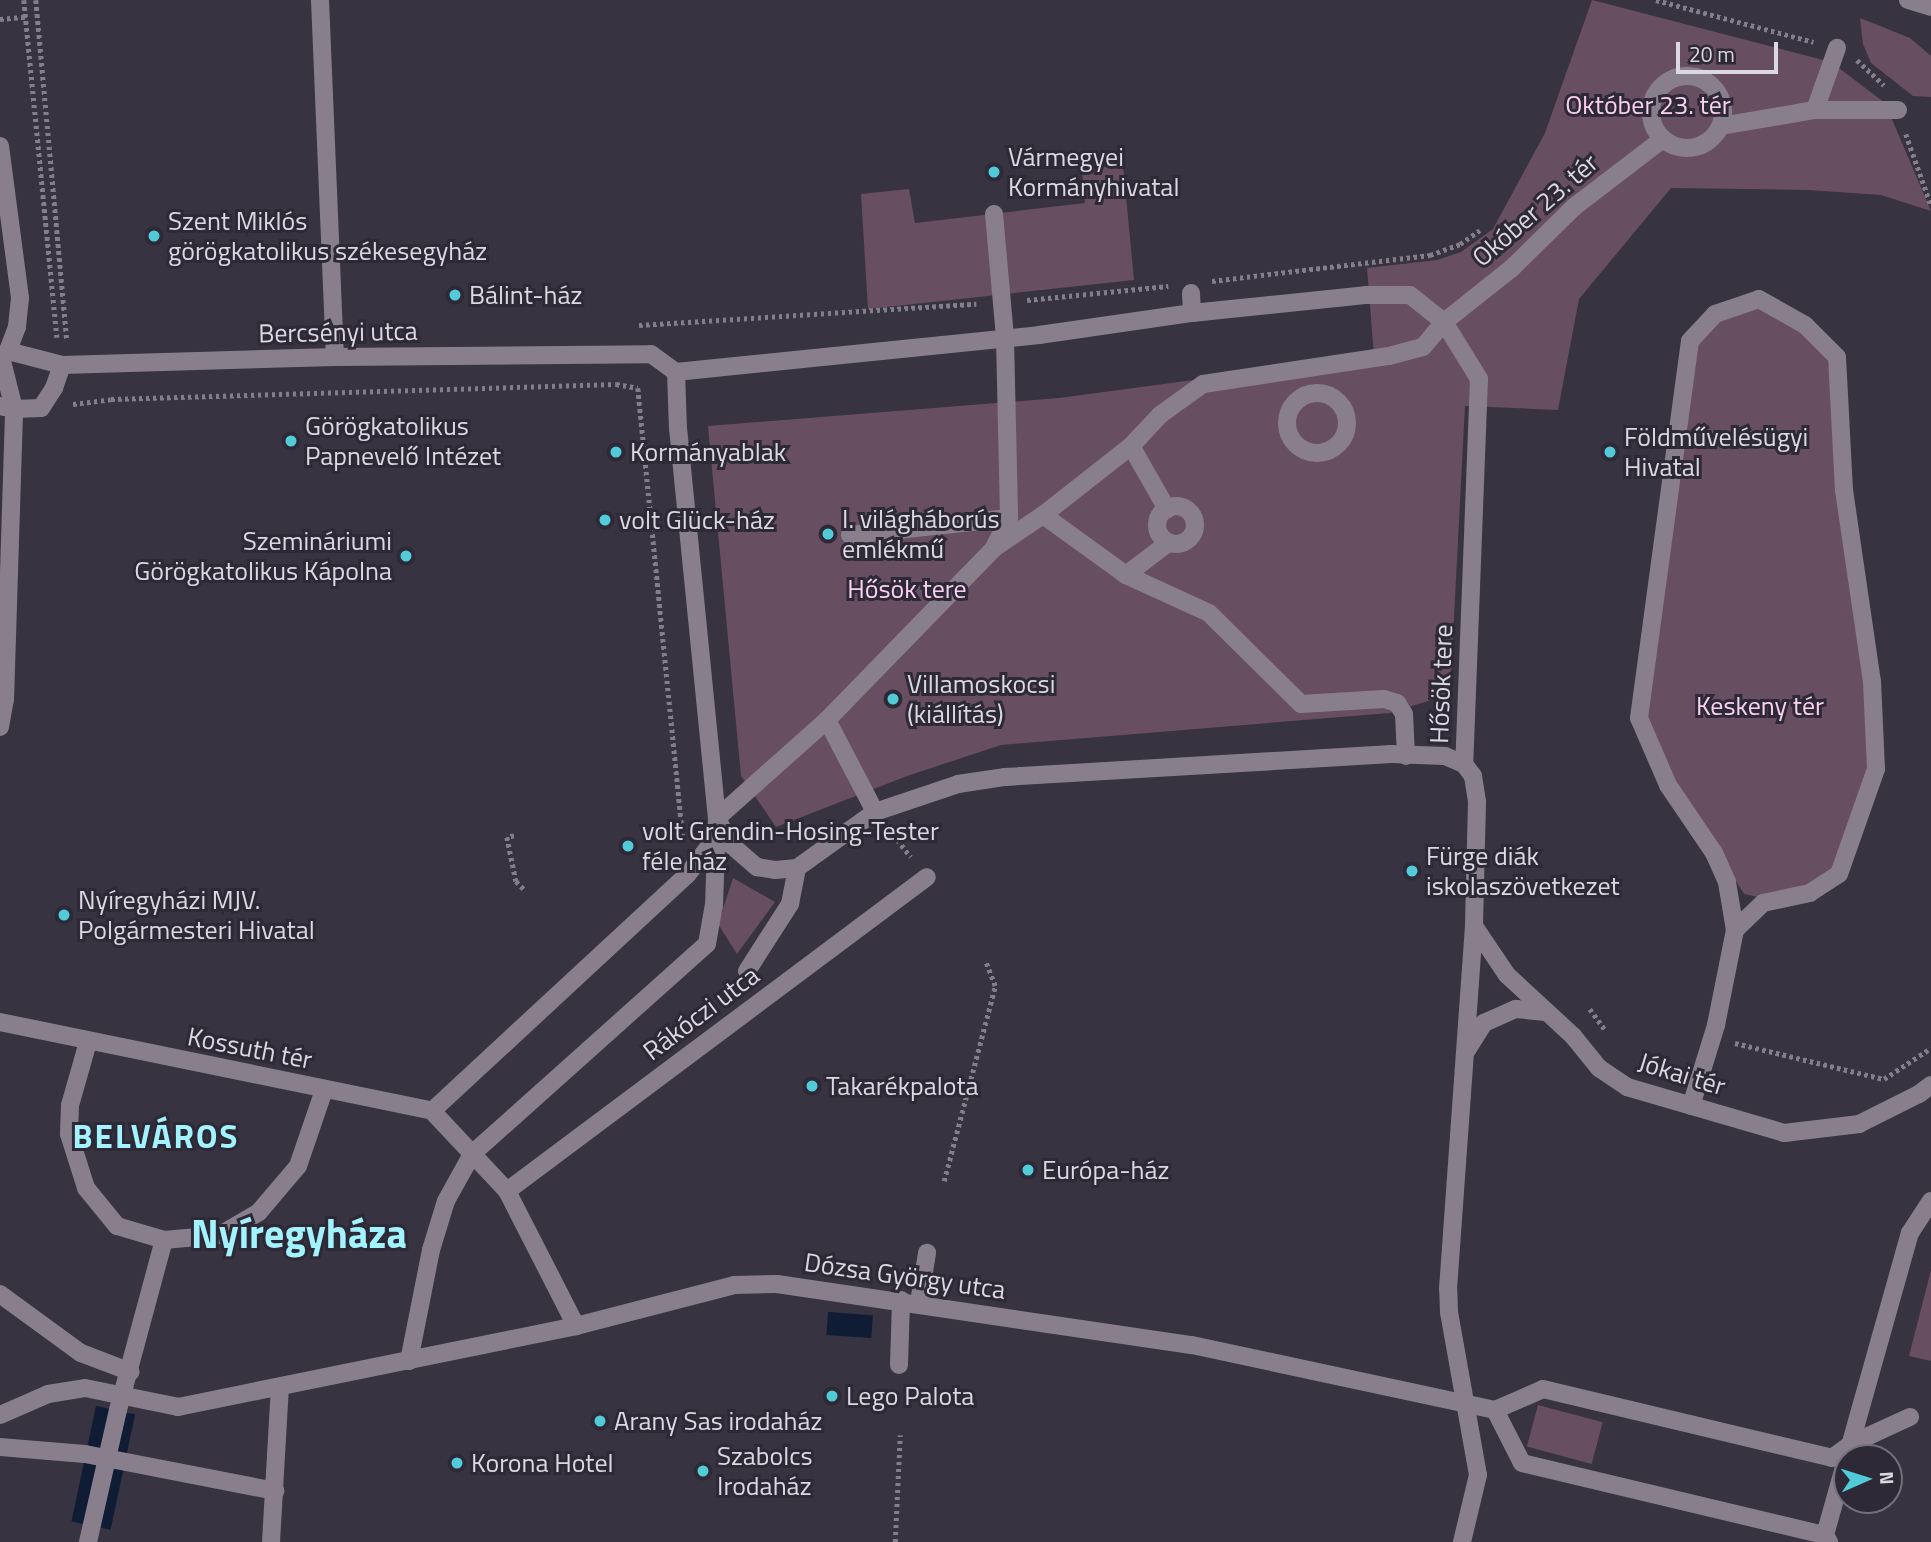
<!DOCTYPE html>
<html>
<head>
<meta charset="utf-8">
<style>
  body { margin:0 }
  #map { position:relative; width:1931px; height:1542px; overflow:hidden; background:#373341; font-family:"Titillium Web",sans-serif }
  div>[style] { position:absolute }
  [style*='--x'] { left:calc(var(--x)*1px); top:calc(var(--y)*1px); width:calc(var(--w)*1px); rotate:calc(var(--a)*1deg) }
  .green>* { inset:0; background:#684e61; transform-origin:0 0 }
  .water>* { inset:0; background:#0f1c34; transform-origin:0 0 }
  .path>* { height:4.5px; margin-top:-2.25px; transform-origin:0; background:repeating-linear-gradient(90deg,#827f8b 0 3.5px,transparent 0 7px) }
  .minor>* { height:18px; margin:-9px; padding:0 9px; transform-origin:9px; border-radius:9px; background:#897f8c }
  .minor>.ring { margin:-9px; padding:0; box-sizing:content-box; background:none; border:18px solid #897f8c; border-radius:50% }
  .dots>* { width:19px; height:19px; translate:-50% -50%; box-sizing:border-box; border:4px solid #2d2937; border-radius:50% }
  span { translate:-50% -50%; white-space:nowrap; text-align:center; line-height:1.15; -webkit-text-stroke:6px #2d2937; paint-order:stroke }
  .park-label { font-size:26px; color:#fbcfef }
  .poi-label { font-size:26px; color:#dbd8e2 }
  .left { translate:0 -50%; text-align:left }
  .right { translate:-100% -50%; text-align:right }
  .street-label { font-size:26px; color:#dbd8e2 }
  .district-label { font-size:33px; color:#a2f3fd; font-weight:700; letter-spacing:2px }
  .town-label { font-size:40px; color:#a2f3fd; font-weight:700 }
  .north { position:absolute; left:1833px; top:1444px; width:70px; height:70px; box-sizing:border-box; background:#2d2937; border:2px solid #736f7b; border-radius:50%; rotate:87deg; font-size:19px; font-weight:700; line-height:28px; text-align:center; color:#dbd8e2 }
  .north::after { content:''; display:block; margin:auto; width:24px; height:32px; background:#52cbd9; clip-path:polygon(50% 0,100% 100%,50% 72%,0 100%) }
  .scale { position:absolute; left:1676px; top:42px; width:102px; height:32px; box-sizing:border-box; border:4px solid #dbd8e2; border-top:0; padding-left:9px; font-size:21px; line-height:24px; white-space:nowrap; color:#dbd8e2; -webkit-text-stroke:5px #2d2937; paint-order:stroke }
</style>
</head>
<body>
<div id="map">
  <div class="green">
    <div style="clip-path:polygon(1592px 0,1831px 62px,1885px 103px,1931px 211px,1881px 195px,1808px 190px,1671px 188px,1579px 299px,1558px 410px,1465px 406px,1450px 694px,1390px 713px,1001px 745px,907px 776px,776px 827px,741px 776px,708px 426px,1059px 398px,1374px 356px,1367px 268px,1437px 260px,1461px 252px,1493px 229px,1545px 133px)"></div>
    <div style="clip-path:polygon(1860px 18px,1910px 38px,1931px 56px,1931px 97px,1913px 96px,1871px 63px,1863px 44px)"></div>
    <div style="clip-path:polygon(1123px 165px,1134px 280px,868px 309px,861px 194px,909px 189px,915px 223px,1085px 203px,1082px 169px)"></div>
    <div style="clip-path:polygon(1759px 304px,1804px 332px,1828px 361px,1866px 682px,1870px 770px,1835px 870px,1808px 889px,1763px 898px,1744px 894px,1675px 783px,1647px 717px,1696px 345px,1717px 320px)"></div>
    <div style="clip-path:polygon(733px 878px,775px 902px,737px 954px,718px 924px)"></div>
    <div style="clip-path:polygon(1931px 1270px,1931px 1361px,1909px 1356px)"></div>
    <div style="left:1538px;top:1405px;width:67px;height:43px;rotate:15deg"></div>
  </div>
  <div class="water">
    <div style="left:828px;top:1312px;width:45px;height:23px;rotate:4deg"></div>
    <div style="left:96px;top:1406px;width:40px;height:118px;rotate:12deg"></div>
  </div>
  <div class="path">
    <div style="--x:24;--y:0;--w:339;--a:84.4"></div>
    <div style="--x:36;--y:0;--w:342;--a:84.8"></div>
    <div style="--x:1656;--y:0;--w:163;--a:14.9"></div>
    <div style="--x:0;--y:19;--w:25;--a:-5"></div>
    <div style="--x:1857;--y:60;--w:37;--a:43"></div>
    <div style="--x:1906;--y:134;--w:75;--a:70.6"></div>
    <div style="--x:1212;--y:281;--w:220;--a:-6.8"></div>
    <div style="--x:1430;--y:255;--w:32;--a:-20"></div>
    <div style="--x:1460;--y:244;--w:24;--a:-35"></div>
    <div style="--x:1027;--y:300;--w:142;--a:-5.7"></div>
    <div style="--x:639;--y:325;--w:338;--a:-3.6"></div>
    <div style="--x:73;--y:404;--w:38;--a:-7"></div>
    <div style="--x:111;--y:399;--w:505;--a:-1.7"></div>
    <div style="--x:616;--y:384;--w:22;--a:10"></div>
    <div style="--x:638;--y:388;--w:451;--a:84.3"></div>
    <div style="--x:893;--y:834;--w:29;--a:52"></div>
    <div style="--x:514;--y:836;--w:7;--a:172"></div>
    <div style="--x:507;--y:837;--w:45;--a:78.4"></div>
    <div style="--x:516;--y:881;--w:11;--a:45"></div>
    <div style="--x:1590;--y:1009;--w:27;--a:54"></div>
    <div style="--x:1735;--y:1043;--w:153;--a:13.6"></div>
    <div style="--x:1884;--y:1079;--w:56;--a:-33.4"></div>
    <div style="--x:944;--y:1181;--w:202;--a:-75.3"></div>
    <div style="--x:995;--y:986;--w:26;--a:-111"></div>
    <div style="--x:895;--y:1542;--w:107;--a:-87.3"></div>
  </div>
  <div class="minor">
    <div style="--x:320;--y:0;--w:357;--a:87.6"></div>
    <div style="--x:1908;--y:0;--w:24;--a:17"></div>
    <div class="ring" style="left:1651px;top:76px;width:54px;height:54px"></div>
    <div style="--x:1815;--y:110;--w:66;--a:-70.5"></div>
    <div style="--x:1721;--y:126;--w:95;--a:-9.7"></div>
    <div style="--x:1815;--y:110;--w:83;--a:0"></div>
    <div style="--x:0;--y:146;--w:153;--a:82.5"></div>
    <div style="--x:20;--y:298;--w:29;--a:96"></div>
    <div style="--x:17;--y:327;--w:26;--a:111"></div>
    <div style="--x:8;--y:351;--w:11;--a:139"></div>
    <div style="--x:994;--y:214;--w:124;--a:84.9"></div>
    <div style="--x:1005;--y:338;--w:180;--a:88.7"></div>
    <div style="--x:1009;--y:518;--w:30;--a:117"></div>
    <div style="--x:1191;--y:293;--w:20;--a:87"></div>
    <div style="--x:8;--y:351;--w:56;--a:14.5"></div>
    <div style="--x:62;--y:365;--w:273;--a:-1.7"></div>
    <div style="--x:335;--y:357;--w:316;--a:-0.5"></div>
    <div style="--x:651;--y:354;--w:31;--a:36"></div>
    <div style="--x:676;--y:372;--w:56;--a:88"></div>
    <div style="--x:678;--y:428;--w:392;--a:84.3"></div>
    <div style="--x:717;--y:818;--w:28;--a:64"></div>
    <div style="--x:729;--y:843;--w:37;--a:41"></div>
    <div style="--x:757;--y:867;--w:18;--a:9"></div>
    <div style="--x:775;--y:870;--w:22;--a:-5"></div>
    <div style="--x:797;--y:868;--w:96;--a:-35.7"></div>
    <div style="--x:875;--y:812;--w:88;--a:-18.6"></div>
    <div style="--x:958;--y:784;--w:48;--a:-8.5"></div>
    <div style="--x:1005;--y:777;--w:387;--a:-3.4"></div>
    <div style="--x:1391;--y:754;--w:54;--a:2.1"></div>
    <div style="--x:1445;--y:756;--w:21;--a:23"></div>
    <div style="--x:1464;--y:764;--w:15;--a:53"></div>
    <div style="--x:1473;--y:776;--w:26;--a:81"></div>
    <div style="--x:1477;--y:802;--w:124;--a:91.4"></div>
    <div style="--x:1474;--y:926;--w:59;--a:56"></div>
    <div style="--x:1507;--y:975;--w:90;--a:42.7"></div>
    <div style="--x:1573;--y:1036;--w:41;--a:50.9"></div>
    <div style="--x:1599;--y:1068;--w:34;--a:34"></div>
    <div style="--x:1627;--y:1087;--w:164;--a:16.3"></div>
    <div style="--x:1784;--y:1133;--w:76;--a:-6.8"></div>
    <div style="--x:1859;--y:1124;--w:67;--a:-26.6"></div>
    <div style="--x:1919;--y:1094;--w:15;--a:-37"></div>
    <div style="--x:676;--y:372;--w:365;--a:-5.8"></div>
    <div style="--x:1039;--y:335;--w:155;--a:-8.2"></div>
    <div style="--x:1192;--y:313;--w:174;--a:-5.9"></div>
    <div style="--x:1365;--y:295;--w:45;--a:0"></div>
    <div style="--x:1410;--y:295;--w:43;--a:38.5"></div>
    <div style="--x:1444;--y:322;--w:67;--a:58.4"></div>
    <div style="--x:1479;--y:379;--w:385;--a:92.2"></div>
    <div class="ring" style="left:1287px;top:393px;width:42px;height:42px"></div>
    <div style="--x:0;--y:406;--w:14;--a:12"></div>
    <div style="--x:14;--y:409;--w:27;--a:-2"></div>
    <div style="--x:41;--y:408;--w:24;--a:-57"></div>
    <div style="--x:54;--y:388;--w:24;--a:-71"></div>
    <div style="--x:1131;--y:446;--w:73;--a:60.3"></div>
    <div class="ring" style="left:1157px;top:506px;width:20px;height:20px"></div>
    <div style="--x:1043;--y:515;--w:102;--a:35.9"></div>
    <div style="--x:1126;--y:575;--w:91;--a:24.6"></div>
    <div style="--x:1209;--y:613;--w:129;--a:44.7"></div>
    <div style="--x:1301;--y:704;--w:83;--a:-3.4"></div>
    <div style="--x:1384;--y:699;--w:14;--a:17"></div>
    <div style="--x:1397;--y:703;--w:13;--a:58"></div>
    <div style="--x:1404;--y:714;--w:42;--a:87.3"></div>
    <div style="--x:850;--y:535;--w:160;--a:-6.1"></div>
    <div style="--x:1126;--y:575;--w:53;--a:-37.3"></div>
    <div style="--x:827;--y:720;--w:104;--a:62.4"></div>
    <div style="--x:0;--y:727;--w:27;--a:-80"></div>
    <div style="--x:5;--y:700;--w:291;--a:-88.2"></div>
    <div style="--x:14;--y:409;--w:54;--a:-104"></div>
    <div style="--x:747;--y:971;--w:80;--a:-57.3"></div>
    <div style="--x:790;--y:904;--w:37;--a:-79"></div>
    <div style="--x:0;--y:1022;--w:441;--a:11.6"></div>
    <div style="--x:432;--y:1111;--w:110;--a:46.8"></div>
    <div style="--x:507;--y:1191;--w:152;--a:62.9"></div>
    <div style="--x:88;--y:1042;--w:66;--a:105.9"></div>
    <div style="--x:70;--y:1105;--w:29;--a:92"></div>
    <div style="--x:69;--y:1134;--w:57;--a:72.5"></div>
    <div style="--x:86;--y:1188;--w:49;--a:50.8"></div>
    <div style="--x:117;--y:1226;--w:49;--a:16.6"></div>
    <div style="--x:164;--y:1240;--w:56;--a:-5.1"></div>
    <div style="--x:220;--y:1235;--w:45;--a:-30.5"></div>
    <div style="--x:259;--y:1212;--w:60;--a:-49.7"></div>
    <div style="--x:298;--y:1166;--w:80;--a:-71.1"></div>
    <div style="--x:1467;--y:1050;--w:32;--a:-58"></div>
    <div style="--x:1484;--y:1023;--w:35;--a:-24"></div>
    <div style="--x:1516;--y:1009;--w:30;--a:6"></div>
    <div style="--x:1691;--y:1106;--w:85;--a:-72.8"></div>
    <div style="--x:1716;--y:1025;--w:97;--a:-78.7"></div>
    <div style="--x:1735;--y:930;--w:49;--a:-99.5"></div>
    <div style="--x:1727;--y:882;--w:32;--a:-114"></div>
    <div style="--x:1714;--y:853;--w:82;--a:-124.1"></div>
    <div style="--x:1668;--y:785;--w:73;--a:-113.4"></div>
    <div style="--x:1639;--y:718;--w:380;--a:-82.3"></div>
    <div style="--x:1690;--y:341;--w:37;--a:-47"></div>
    <div style="--x:1715;--y:314;--w:46;--a:-18.8"></div>
    <div style="--x:1759;--y:299;--w:53;--a:29.5"></div>
    <div style="--x:1805;--y:325;--w:45;--a:45"></div>
    <div style="--x:1837;--y:357;--w:133;--a:87"></div>
    <div style="--x:1844;--y:490;--w:193;--a:81.7"></div>
    <div style="--x:1872;--y:681;--w:88;--a:87.4"></div>
    <div style="--x:1876;--y:769;--w:111;--a:109.4"></div>
    <div style="--x:1839;--y:874;--w:35;--a:147"></div>
    <div style="--x:1810;--y:893;--w:48;--a:168"></div>
    <div style="--x:1763;--y:903;--w:39;--a:136"></div>
    <div style="--x:432;--y:1111;--w:347;--a:-42.8"></div>
    <div style="--x:687;--y:875;--w:49;--a:-52.4"></div>
    <div style="--x:507;--y:1191;--w:524;--a:-36.78"></div>
    <div style="--x:0;--y:1294;--w:100;--a:36.1"></div>
    <div style="--x:81;--y:1353;--w:53;--a:20.8"></div>
    <div style="--x:919;--y:1303;--w:51;--a:-80.9"></div>
    <div style="--x:409;--y:1361;--w:113;--a:-78.8"></div>
    <div style="--x:431;--y:1250;--w:51;--a:-73"></div>
    <div style="--x:446;--y:1201;--w:54;--a:-61"></div>
    <div style="--x:472;--y:1154;--w:315;--a:-41.8"></div>
    <div style="--x:707;--y:944;--w:39;--a:-80"></div>
    <div style="--x:714;--y:906;--w:88;--a:-88"></div>
    <div style="--x:717;--y:818;--w:147;--a:-41.7"></div>
    <div style="--x:827;--y:720;--w:240;--a:-45.8"></div>
    <div style="--x:994;--y:548;--w:59;--a:-34"></div>
    <div style="--x:1043;--y:515;--w:112;--a:-38.1"></div>
    <div style="--x:1131;--y:446;--w:42;--a:-46.9"></div>
    <div style="--x:1160;--y:415;--w:53;--a:-35.8"></div>
    <div style="--x:1203;--y:384;--w:188;--a:-8.6"></div>
    <div style="--x:1389;--y:356;--w:35;--a:-15"></div>
    <div style="--x:1423;--y:347;--w:33;--a:-50"></div>
    <div style="--x:1444;--y:322;--w:87;--a:-38.5"></div>
    <div style="--x:1512;--y:268;--w:87;--a:-44.5"></div>
    <div style="--x:1574;--y:207;--w:112;--a:-37.4"></div>
    <div style="--x:899;--y:1365;--w:65;--a:-88.2"></div>
    <div style="--x:1495;--y:1410;--w:52;--a:-23.6"></div>
    <div style="--x:1543;--y:1389;--w:297;--a:13.4"></div>
    <div style="--x:1832;--y:1458;--w:24;--a:-36"></div>
    <div style="--x:1851;--y:1444;--w:65;--a:-24.6"></div>
    <div style="--x:1495;--y:1410;--w:59;--a:63"></div>
    <div style="--x:1522;--y:1463;--w:311;--a:13.4"></div>
    <div style="--x:1825;--y:1535;--w:8;--a:60"></div>
    <div style="--x:0;--y:1415;--w:52;--a:-23.6"></div>
    <div style="--x:48;--y:1394;--w:37;--a:-9"></div>
    <div style="--x:85;--y:1388;--w:95;--a:11.5"></div>
    <div style="--x:178;--y:1407;--w:406;--a:-11.5"></div>
    <div style="--x:576;--y:1326;--w:163;--a:-14.5"></div>
    <div style="--x:734;--y:1285;--w:43;--a:-1.3"></div>
    <div style="--x:777;--y:1284;--w:419;--a:8.4"></div>
    <div style="--x:1192;--y:1345;--w:310;--a:12.1"></div>
    <div style="--x:0;--y:1447;--w:85;--a:4.7"></div>
    <div style="--x:85;--y:1454;--w:194;--a:11"></div>
    <div style="--x:88;--y:1542;--w:135;--a:-77.2"></div>
    <div style="--x:118;--y:1410;--w:176;--a:-74.9"></div>
    <div style="--x:271;--y:1542;--w:155;--a:-86.7"></div>
    <div style="--x:1462;--y:1542;--w:69;--a:-76.6"></div>
    <div style="--x:1478;--y:1475;--w:166;--a:-100.1"></div>
    <div style="--x:1449;--y:1312;--w:23;--a:-92"></div>
    <div style="--x:1448;--y:1289;--w:364;--a:-85.9"></div>
    <div style="--x:1823;--y:1542;--w:321;--a:-74.3"></div>
    <div style="--x:1910;--y:1233;--w:38;--a:-57"></div>
  </div>
  <div class="dots">
    <div style="left:994px;top:172px;background:#52cbd9"></div>
    <div style="left:154px;top:236px;background:#52cbd9"></div>
    <div style="left:455px;top:295px;background:#52cbd9"></div>
    <div style="left:291px;top:441px;background:#52cbd9"></div>
    <div style="left:616px;top:452px;background:#52cbd9"></div>
    <div style="left:1610px;top:452px;background:#52cbd9"></div>
    <div style="left:605px;top:520px;background:#52cbd9"></div>
    <div style="left:828px;top:534px;background:#52cbd9"></div>
    <div style="left:406px;top:556px;background:#52cbd9"></div>
    <div style="left:893px;top:699px;background:#52cbd9"></div>
    <div style="left:628px;top:846px;background:#52cbd9"></div>
    <div style="left:1412px;top:871px;background:#52cbd9"></div>
    <div style="left:64px;top:915px;background:#52cbd9"></div>
    <div style="left:812px;top:1086px;background:#52cbd9"></div>
    <div style="left:1028px;top:1170px;background:#52cbd9"></div>
    <div style="left:832px;top:1396px;background:#52cbd9"></div>
    <div style="left:600px;top:1421px;background:#52cbd9"></div>
    <div style="left:457px;top:1463px;background:#52cbd9"></div>
    <div style="left:703px;top:1471px;background:#52cbd9"></div>
  </div>
  <div class="park-label">
    <span style="left:1648px;top:105px">Október 23. tér</span>
    <span style="left:907px;top:589px">Hősök tere</span>
    <span style="left:1760px;top:706px">Keskeny tér</span>
  </div>
  <div class="poi-label">
    <span class="left" style="left:1008px;top:172px">Vármegyei<br>Kormányhivatal</span>
    <span class="left" style="left:168px;top:236px">Szent Miklós<br>görögkatolikus székesegyház</span>
    <span class="left" style="left:469px;top:295px">Bálint-ház</span>
    <span class="left" style="left:305px;top:441px">Görögkatolikus<br>Papnevelő Intézet</span>
    <span class="left" style="left:1624px;top:452px">Földművelésügyi<br>Hivatal</span>
    <span class="left" style="left:630px;top:452px">Kormányablak</span>
    <span class="left" style="left:842px;top:534px">I. világháborús<br>emlékmű</span>
    <span class="left" style="left:619px;top:520px">volt Glück-ház</span>
    <span class="right" style="left:392px;top:556px">Szemináriumi<br>Görögkatolikus Kápolna</span>
    <span class="left" style="left:907px;top:699px">Villamoskocsi<br>(kiállítás)</span>
    <span class="left" style="left:642px;top:846px">volt Grendin-Hosing-Tester<br>féle ház</span>
    <span class="left" style="left:1426px;top:871px">Fürge diák<br>iskolaszövetkezet</span>
    <span class="left" style="left:78px;top:915px">Nyíregyházi MJV.<br>Polgármesteri Hivatal</span>
    <span class="left" style="left:826px;top:1086px">Takarékpalota</span>
    <span class="left" style="left:1042px;top:1170px">Európa-ház</span>
    <span class="left" style="left:846px;top:1396px">Lego Palota</span>
    <span class="left" style="left:614px;top:1421px">Arany Sas irodaház</span>
    <span class="left" style="left:717px;top:1471px">Szabolcs<br>Irodaház</span>
    <span class="left" style="left:471px;top:1463px">Korona Hotel</span>
  </div>
  <div class="street-label">
    <span style="left:1535px;top:210px;rotate:-41deg">Okóber 23. tér</span>
    <span style="left:338px;top:332px;rotate:-1deg">Bercsényi utca</span>
    <span style="left:1441px;top:684px;rotate:-88deg">Hősök tere</span>
    <span style="left:701px;top:1013px;rotate:-37deg">Rákóczi utca</span>
    <span style="left:250px;top:1048px;rotate:11deg">Kossuth tér</span>
    <span style="left:1682px;top:1074px;rotate:17deg">Jókai tér</span>
    <span style="left:905px;top:1276px;rotate:8deg">Dózsa György utca</span>
  </div>
  <div class="district-label">
    <span style="left:156px;top:1137px">BELVÁROS</span>
  </div>
  <div class="town-label">
    <span style="left:299px;top:1234px">Nyíregyháza</span>
  </div>
  <div class="north">N</div>
  <div class="scale">20 m</div>
</div>
</body>
</html>
